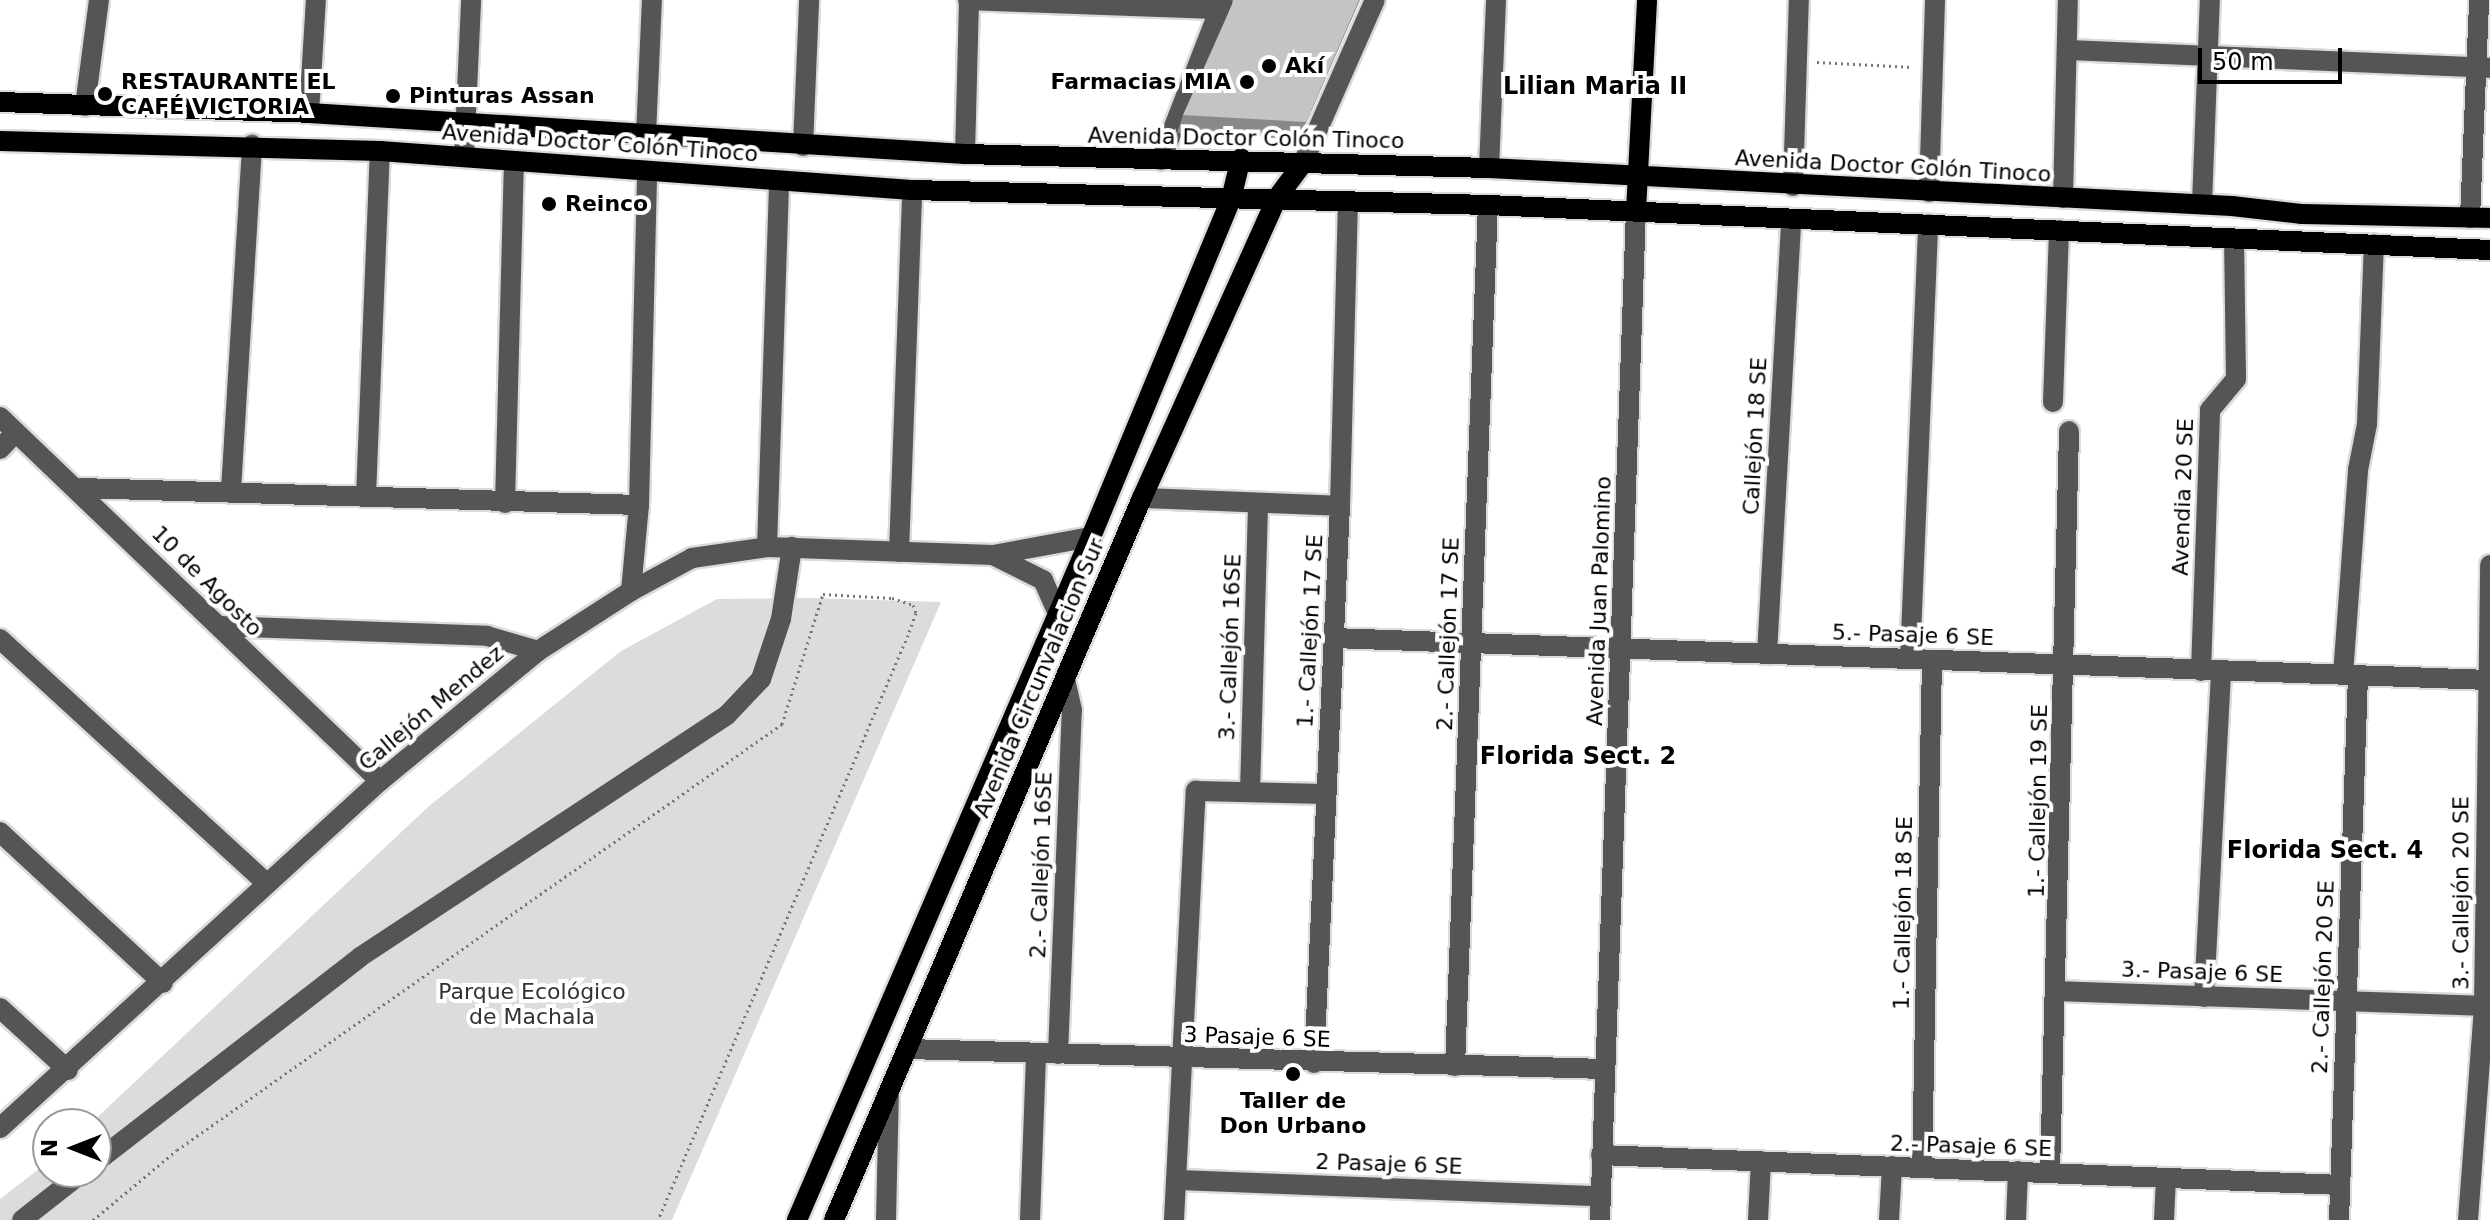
<!DOCTYPE html>
<html>
<head>
<meta charset="utf-8">
<style>
  body { margin:0 }
  #map { position:relative; width:2490px; height:1220px; overflow:hidden; background:#fff; font-family:"DejaVu Sans",sans-serif }
  div>[style] { position:absolute }
  [style*='--x'] { left:calc(var(--x)*1px); top:calc(var(--y)*1px); width:calc(var(--w)*1px); rotate:calc(var(--a)*1deg) }
  .green>* { inset:0; background:#dcdcdc }
  .path>* { height:3px; margin-top:-1.5px; transform-origin:0; background:repeating-linear-gradient(90deg,#777 0 2px,transparent 0 6px) }
  .roads { filter:drop-shadow(2px 0 #dbdbdb) drop-shadow(-2px 0 #dbdbdb) drop-shadow(0 2px #dbdbdb) drop-shadow(0 -2px #dbdbdb) }
  .minor>* { height:20px; margin:-10px; padding:0 10px; transform-origin:10px; border-radius:10px; background:#555 }
  .major>* { height:20px; margin:-10px; padding:0 10px; transform-origin:10px; border-radius:10px; background:#000 }
  .shaded-wall>* { inset:0; background:#898989 }
  .building>* { inset:0; background:#c4c4c4 }
  .dots>* { width:22px; height:22px; translate:-50% -50%; box-sizing:border-box; border:4px solid #fff; border-radius:50% }
  span { translate:-50% -50%; white-space:nowrap; text-align:center; line-height:1.15; -webkit-text-stroke:8px #fff; paint-order:stroke }
  .poi-label { font-size:22px; color:#000; font-weight:700 }
  .left { translate:0 -50%; text-align:left }
  .right { translate:-100% -50%; text-align:right }
  .street-label { font-size:22px; color:#000 }
  .park-label { font-size:22px; color:#333 }
  .neighbourhood-label { font-size:24px; color:#000; font-weight:700 }
  .north { position:absolute; left:32px; top:1108px; width:80px; height:80px; box-sizing:border-box; background:#fff; border:2px solid #999; border-radius:50%; rotate:270deg; font-size:22px; font-weight:700; line-height:32px; text-align:center; color:#000 }
  .north::after { content:''; display:block; margin:auto; width:28px; height:36px; background:#000; clip-path:polygon(50% 0,100% 100%,50% 72%,0 100%) }
  .scale { position:absolute; left:2198px; top:48px; width:144px; height:36px; box-sizing:border-box; border:4px solid #000; border-top:0; padding-left:10px; font-size:24px; line-height:28px; white-space:nowrap; color:#000; -webkit-text-stroke:6px #fff; paint-order:stroke }
</style>
</head>
<body>
<div id="map">
  <div class="green">
    <div style="clip-path:polygon(811px 598px,941px 602px,672px 1220px,0 1220px,0 1199px,48px 1162px,48px 1172px,96px 1172px,96px 1124px,90px 1124px,428px 807px,621px 651px,717px 599px)"></div>
  </div>
  <div class="path">
    <div style="--x:1817;--y:62;--w:96;--a:3"></div>
    <div style="--x:93;--y:1220;--w:109;--a:-39.8"></div>
    <div style="--x:177;--y:1150;--w:740;--a:-35.15"></div>
    <div style="--x:782;--y:724;--w:136;--a:-72.5"></div>
    <div style="--x:823;--y:594;--w:69;--a:3.3"></div>
    <div style="--x:892;--y:598;--w:22;--a:18"></div>
    <div style="--x:913;--y:605;--w:9;--a:69"></div>
    <div style="--x:916;--y:613;--w:23;--a:110"></div>
    <div style="--x:908;--y:635;--w:636;--a:113.14"></div>
  </div>
  <div class="roads">
    <div class="minor">
      <div style="--x:968;--y:0;--w:251;--a:2.1"></div>
      <div style="--x:2067;--y:50;--w:423;--a:2.4"></div>
      <div style="--x:85;--y:106;--w:107;--a:-82.5"></div>
      <div style="--x:309;--y:113;--w:113;--a:-86.5"></div>
      <div style="--x:646;--y:135;--w:135;--a:-87.5"></div>
      <div style="--x:803;--y:146;--w:146;--a:-87.6"></div>
      <div style="--x:965;--y:154;--w:154;--a:-88.5"></div>
      <div style="--x:464;--y:157;--w:157;--a:-87.4"></div>
      <div style="--x:1161;--y:160;--w:172;--a:-68.8"></div>
      <div style="--x:1303;--y:163;--w:178;--a:-66.2"></div>
      <div style="--x:1489;--y:168;--w:168;--a:-87.6"></div>
      <div style="--x:1793;--y:186;--w:186;--a:-88.2"></div>
      <div style="--x:1929;--y:192;--w:192;--a:-88.2"></div>
      <div style="--x:2063;--y:198;--w:198;--a:-88.6"></div>
      <div style="--x:2202;--y:204;--w:204;--a:-87.8"></div>
      <div style="--x:2470;--y:218;--w:218;--a:-87.6"></div>
      <div style="--x:2053;--y:402;--w:172;--a:-88"></div>
      <div style="--x:0;--y:417;--w:526;--a:43.77"></div>
      <div style="--x:0;--y:449;--w:23;--a:-47"></div>
      <div style="--x:80;--y:488;--w:559;--a:1.74"></div>
      <div style="--x:231;--y:490;--w:346;--a:-86.5"></div>
      <div style="--x:366;--y:496;--w:345;--a:-87.7"></div>
      <div style="--x:1142;--y:498;--w:198;--a:2.3"></div>
      <div style="--x:505;--y:503;--w:342;--a:-88.5"></div>
      <div style="--x:767;--y:547;--w:366;--a:-88.1"></div>
      <div style="--x:899;--y:552;--w:362;--a:-87.9"></div>
      <div style="--x:993;--y:555;--w:56;--a:26.6"></div>
      <div style="--x:1043;--y:580;--w:36;--a:66"></div>
      <div style="--x:631;--y:591;--w:86;--a:-84.7"></div>
      <div style="--x:639;--y:505;--w:334;--a:-88.6"></div>
      <div style="--x:219;--y:626;--w:268;--a:2.1"></div>
      <div style="--x:487;--y:636;--w:53;--a:16.4"></div>
      <div style="--x:1333;--y:638;--w:1158;--a:2.08"></div>
      <div style="--x:0;--y:639;--w:362;--a:42.5"></div>
      <div style="--x:1767;--y:654;--w:435;--a:-86.8"></div>
      <div style="--x:1910;--y:659;--w:435;--a:-87.6"></div>
      <div style="--x:2201;--y:671;--w:261;--a:-88"></div>
      <div style="--x:2210;--y:410;--w:40;--a:-50"></div>
      <div style="--x:2236;--y:379;--w:140;--a:-90.8"></div>
      <div style="--x:2343;--y:675;--w:206;--a:-85.8"></div>
      <div style="--x:2358;--y:470;--w:47;--a:-78.9"></div>
      <div style="--x:2367;--y:424;--w:180;--a:-87.8"></div>
      <div style="--x:1250;--y:792;--w:289;--a:-88.4"></div>
      <div style="--x:0;--y:832;--w:222;--a:42.8"></div>
      <div style="--x:2057;--y:991;--w:433;--a:2"></div>
      <div style="--x:2204;--y:997;--w:325;--a:-87"></div>
      <div style="--x:0;--y:1008;--w:92;--a:42.4"></div>
      <div style="--x:907;--y:1049;--w:698;--a:1.64"></div>
      <div style="--x:1058;--y:1054;--w:344;--a:-87.7"></div>
      <div style="--x:1072;--y:710;--w:32;--a:-103"></div>
      <div style="--x:1314;--y:1063;--w:558;--a:-87.33"></div>
      <div style="--x:1340;--y:506;--w:305;--a:-88.5"></div>
      <div style="--x:1455;--y:1066;--w:862;--a:-87.81"></div>
      <div style="--x:0;--y:1128;--w:515;--a:-42.4"></div>
      <div style="--x:380;--y:781;--w:205;--a:-39.4"></div>
      <div style="--x:538;--y:651;--w:111;--a:-32.8"></div>
      <div style="--x:631;--y:591;--w:69;--a:-28.4"></div>
      <div style="--x:692;--y:558;--w:76;--a:-8.3"></div>
      <div style="--x:767;--y:547;--w:226;--a:2"></div>
      <div style="--x:993;--y:555;--w:100;--a:-10.4"></div>
      <div style="--x:1601;--y:1155;--w:740;--a:2.32"></div>
      <div style="--x:96;--y:1162;--w:334;--a:-37.8"></div>
      <div style="--x:360;--y:957;--w:440;--a:-33.4"></div>
      <div style="--x:727;--y:715;--w:50;--a:-46.6"></div>
      <div style="--x:761;--y:679;--w:63;--a:-71.6"></div>
      <div style="--x:781;--y:619;--w:73;--a:-81.3"></div>
      <div style="--x:1922;--y:1167;--w:507;--a:-88.87"></div>
      <div style="--x:2050;--y:1173;--w:742;--a:-88.53"></div>
      <div style="--x:1176;--y:1180;--w:425;--a:2.2"></div>
      <div style="--x:22;--y:1220;--w:78;--a:-38.2"></div>
      <div style="--x:886;--y:1220;--w:128;--a:-88.7"></div>
      <div style="--x:1030;--y:1220;--w:167;--a:-87.9"></div>
      <div style="--x:1174;--y:1220;--w:430;--a:-87.1"></div>
      <div style="--x:1196;--y:791;--w:130;--a:1.3"></div>
      <div style="--x:1600;--y:1220;--w:1010;--a:-87.96"></div>
      <div style="--x:1758;--y:1220;--w:59;--a:-87.1"></div>
      <div style="--x:1889;--y:1220;--w:54;--a:-86.8"></div>
      <div style="--x:2016;--y:1220;--w:49;--a:-87.7"></div>
      <div style="--x:2164;--y:1220;--w:42;--a:-87.3"></div>
      <div style="--x:2339;--y:1220;--w:544;--a:-88"></div>
      <div style="--x:2468;--y:1220;--w:215;--a:-85.7"></div>
      <div style="--x:2484;--y:1006;--w:441;--a:-89.2"></div>
    </div>
    <div class="major">
      <div style="--x:0;--y:102;--w:309;--a:2"></div>
      <div style="--x:309;--y:113;--w:657;--a:3.58"></div>
      <div style="--x:965;--y:154;--w:524;--a:1.53"></div>
      <div style="--x:1489;--y:168;--w:744;--a:2.93"></div>
      <div style="--x:2232;--y:206;--w:69;--a:6.6"></div>
      <div style="--x:2301;--y:214;--w:189;--a:1.2"></div>
      <div style="--x:0;--y:141;--w:380;--a:1.5"></div>
      <div style="--x:380;--y:151;--w:533;--a:4.19"></div>
      <div style="--x:912;--y:190;--w:576;--a:1.49"></div>
      <div style="--x:1488;--y:205;--w:1003;--a:2.57"></div>
      <div style="--x:1636;--y:211;--w:211;--a:-87"></div>
      <div style="--x:797;--y:1220;--w:744;--a:-66.71"></div>
      <div style="--x:1091;--y:537;--w:366;--a:-67.5"></div>
      <div style="--x:1231;--y:199;--w:42;--a:-76.3"></div>
      <div style="--x:834;--y:1220;--w:785;--a:-66.9"></div>
      <div style="--x:1142;--y:498;--w:329;--a:-65.8"></div>
      <div style="--x:1277;--y:198;--w:44;--a:-53.4"></div>
    </div>
  </div>
  <div class="shaded-wall">
    <div style="clip-path:polygon(1359px 0,1360px 0,1299px 139px,1177px 133px,1183px 115px)"></div>
  </div>
  <div class="building">
    <div style="clip-path:polygon(1234px 0,1359px 0,1306px 122px,1183px 115px)"></div>
  </div>
  <div class="dots">
    <div style="left:1269px;top:66px;background:#000"></div>
    <div style="left:1247px;top:82px;background:#000"></div>
    <div style="left:105px;top:94px;background:#000"></div>
    <div style="left:393px;top:96px;background:#000"></div>
    <div style="left:549px;top:204px;background:#000"></div>
    <div style="left:1293px;top:1074px;background:#000"></div>
  </div>
  <div class="poi-label">
    <span class="left" style="left:1285px;top:66px">Akí</span>
    <span class="left" style="left:121px;top:94px">RESTAURANTE EL<br>CAFÉ VICTORIA</span>
    <span class="right" style="left:1231px;top:82px">Farmacias MIA</span>
    <span class="left" style="left:409px;top:96px">Pinturas Assan</span>
    <span class="left" style="left:565px;top:204px">Reinco</span>
    <span style="left:1293px;top:1113px">Taller de<br>Don Urbano</span>
  </div>
  <div class="street-label">
    <span style="left:1246px;top:138px;rotate:1deg">Avenida Doctor Colón Tinoco</span>
    <span style="left:600px;top:143px;rotate:4deg">Avenida Doctor Colón Tinoco</span>
    <span style="left:1893px;top:166px;rotate:3deg">Avenida Doctor Colón Tinoco</span>
    <span style="left:1755px;top:436px;rotate:-87deg">Callejón 18 SE</span>
    <span style="left:2183px;top:497px;rotate:-88deg">Avendia 20 SE</span>
    <span style="left:207px;top:581px;rotate:45deg">10 de Agosto</span>
    <span style="left:1599px;top:601px;rotate:-88deg">Avenida Juan Palomino</span>
    <span style="left:1310px;top:631px;rotate:-87deg">1.- Callejón 17 SE</span>
    <span style="left:1448px;top:634px;rotate:-88deg">2.- Callejón 17 SE</span>
    <span style="left:1913px;top:635px;rotate:2deg">5.- Pasaje 6 SE</span>
    <span style="left:1230px;top:647px;rotate:-88deg">3.- Callejón 16SE</span>
    <span style="left:1039px;top:678px;rotate:-67deg">Avenida Circunvalacion Sur</span>
    <span style="left:431px;top:708px;rotate:-40deg">Callejón Mendez</span>
    <span style="left:2038px;top:801px;rotate:-89deg">1.- Callejón 19 SE</span>
    <span style="left:1041px;top:865px;rotate:-88deg">2.- Callejón 16SE</span>
    <span style="left:2461px;top:893px;rotate:-90deg">3.- Callejón 20 SE</span>
    <span style="left:1903px;top:913px;rotate:-89deg">1.- Callejón 18 SE</span>
    <span style="left:2202px;top:972px;rotate:2deg">3.- Pasaje 6 SE</span>
    <span style="left:2323px;top:977px;rotate:-88deg">2.- Callejón 20 SE</span>
    <span style="left:1257px;top:1037px;rotate:2deg">3 Pasaje 6 SE</span>
    <span style="left:1971px;top:1146px;rotate:2deg">2.- Pasaje 6 SE</span>
    <span style="left:1389px;top:1164px;rotate:2deg">2 Pasaje 6 SE</span>
  </div>
  <div class="park-label">
    <span style="left:532px;top:1004px">Parque Ecológico<br>de Machala</span>
  </div>
  <div class="neighbourhood-label">
    <span style="left:1595px;top:87px">Lilian Maria II</span>
    <span style="left:1578px;top:757px">Florida Sect. 2</span>
    <span style="left:2325px;top:851px">Florida Sect. 4</span>
  </div>
  <div class="north">N</div>
  <div class="scale">50 m</div>
</div>
</body>
</html>
